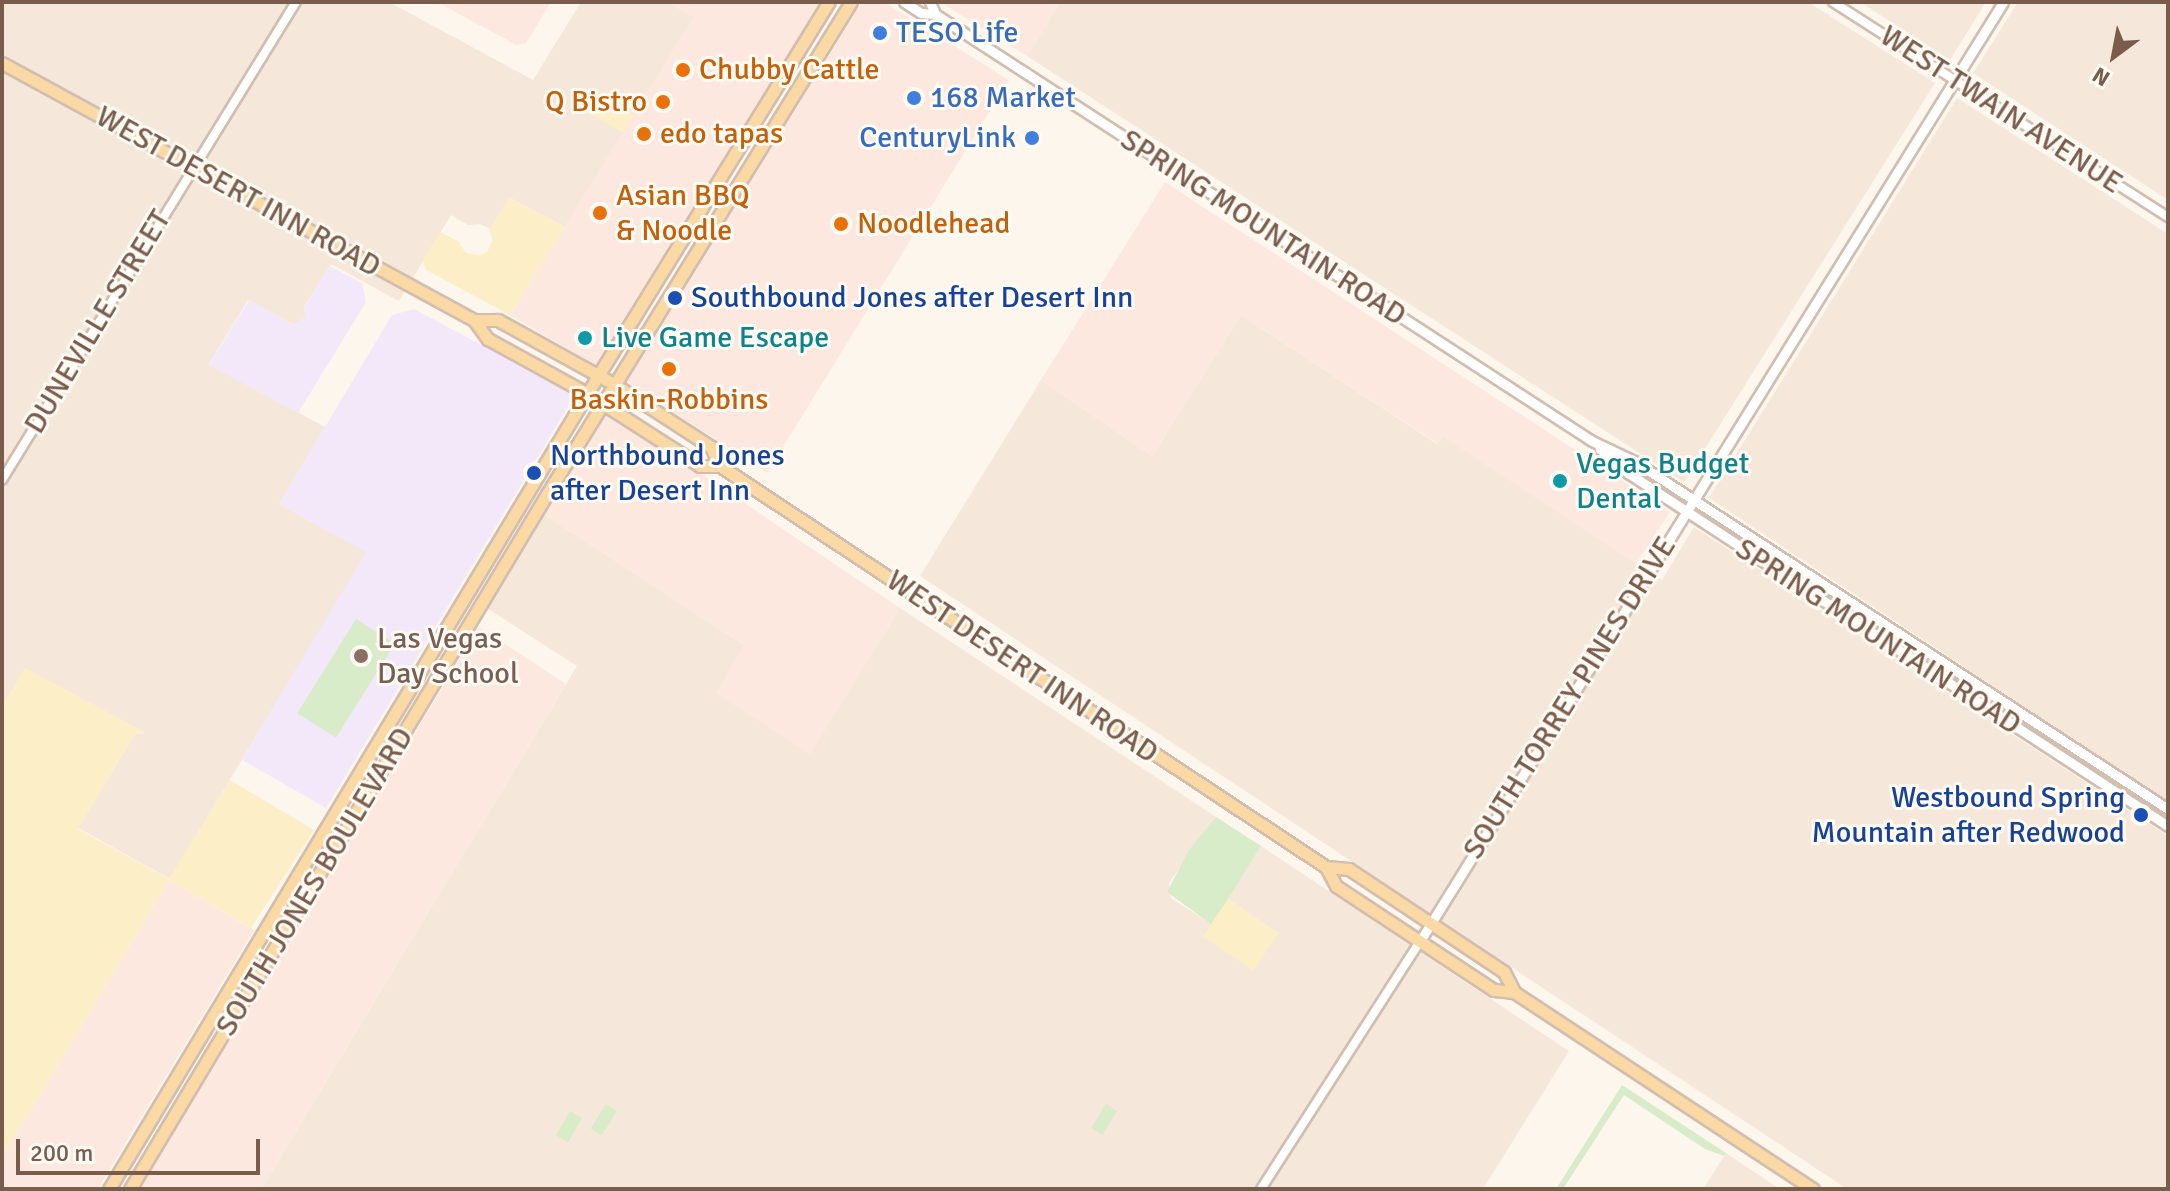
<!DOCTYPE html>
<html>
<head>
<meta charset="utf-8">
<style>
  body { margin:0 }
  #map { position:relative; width:2170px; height:1191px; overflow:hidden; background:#fdf6ec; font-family:Signika,sans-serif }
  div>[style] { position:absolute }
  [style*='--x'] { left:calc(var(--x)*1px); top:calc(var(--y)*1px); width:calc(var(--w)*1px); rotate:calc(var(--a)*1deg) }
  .residential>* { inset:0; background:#f5e8da }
  .commercial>* { inset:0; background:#fde8e0 }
  .education>* { inset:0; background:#f3e8fa }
  .green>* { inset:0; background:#d8ecc9; transform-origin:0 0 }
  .sand>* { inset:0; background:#fcefc7; transform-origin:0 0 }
  .roads { filter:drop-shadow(2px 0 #d1beb0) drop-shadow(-2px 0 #d1beb0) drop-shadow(0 2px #d1beb0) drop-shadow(0 -2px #d1beb0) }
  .tertiary>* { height:8px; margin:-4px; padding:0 4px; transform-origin:4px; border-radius:4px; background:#fff }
  .secondary>* { height:9px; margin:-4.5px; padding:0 4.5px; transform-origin:4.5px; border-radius:4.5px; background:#fff }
  .primary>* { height:11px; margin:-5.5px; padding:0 5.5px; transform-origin:5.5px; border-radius:5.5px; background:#fbd9a5 }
  .dots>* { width:22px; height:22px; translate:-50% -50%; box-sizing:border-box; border:4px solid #fffaf3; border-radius:50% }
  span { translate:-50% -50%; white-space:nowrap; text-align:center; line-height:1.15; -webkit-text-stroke:6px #fffaf3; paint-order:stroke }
  .shop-label { font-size:30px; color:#366cbe }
  .left { translate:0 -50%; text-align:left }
  .right { translate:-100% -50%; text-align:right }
  .food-label { font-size:30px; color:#c56008 }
  .street-label { font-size:30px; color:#7a5c4d }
  .transit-label { font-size:30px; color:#164399 }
  .culture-label { font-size:30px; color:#0d838f }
  .education-label { font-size:30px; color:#785e54 }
  .frame { position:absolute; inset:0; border:4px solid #7a5c4d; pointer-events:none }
  .north { position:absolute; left:2074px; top:16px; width:80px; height:80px; -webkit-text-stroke:6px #fffaf3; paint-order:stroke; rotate:212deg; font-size:22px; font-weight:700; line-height:32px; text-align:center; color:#7a5c4d }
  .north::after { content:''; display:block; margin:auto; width:28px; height:36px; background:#7a5c4d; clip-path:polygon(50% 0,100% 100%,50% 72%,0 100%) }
  .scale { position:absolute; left:16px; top:1139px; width:244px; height:36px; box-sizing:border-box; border:4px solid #7a5c4d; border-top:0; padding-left:10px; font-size:24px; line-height:28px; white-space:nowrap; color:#7a5c4d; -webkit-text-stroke:6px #fffaf3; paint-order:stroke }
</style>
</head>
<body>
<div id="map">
  <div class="residential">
    <div style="clip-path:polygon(2px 2px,389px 2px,533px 80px,581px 2px,667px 2px,694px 17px,635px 113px,592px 90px,624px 132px,565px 227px,510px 198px,490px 229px,480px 224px,468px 225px,451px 215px,399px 301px,331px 264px,304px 307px,306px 317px,294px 325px,248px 300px,209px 364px,325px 427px,279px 504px,367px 552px,170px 879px,78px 828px,135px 734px,144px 733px,25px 669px,2px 707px)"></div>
    <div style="clip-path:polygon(1060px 2px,1808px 2px,1935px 83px,1684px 482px,1027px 56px)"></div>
    <div style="clip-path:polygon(1860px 2px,1986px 2px,1950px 60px)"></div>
    <div style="clip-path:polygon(2018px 2px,2168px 2px,2168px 200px,1973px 73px)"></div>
    <div style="clip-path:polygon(1957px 98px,2168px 234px,2168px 802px,1709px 498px)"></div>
    <div style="clip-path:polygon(1241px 315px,1437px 444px,1443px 436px,1662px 580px,1694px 527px,2168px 836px,2168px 1189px,1847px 1189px,920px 576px,1041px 380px,1152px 456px)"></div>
    <div style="clip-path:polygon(545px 515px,744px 645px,810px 753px,900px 608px,1216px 817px,1169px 883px,1171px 898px,1211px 924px,1204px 938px,1279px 934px,1228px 899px,1261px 846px,1569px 1051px,1483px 1189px,261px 1189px,577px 666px,488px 609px)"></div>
    <div style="clip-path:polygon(1726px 1153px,1780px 1189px,1703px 1189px)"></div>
  </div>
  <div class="commercial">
    <div style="clip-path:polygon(437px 2px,551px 2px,526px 43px,516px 45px)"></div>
    <div style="clip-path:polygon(667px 2px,821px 2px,595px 365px,510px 315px,694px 17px)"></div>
    <div style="clip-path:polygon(862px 2px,884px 2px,1009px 80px,767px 473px,627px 382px)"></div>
    <div style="clip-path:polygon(940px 2px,1060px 2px,1027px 56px)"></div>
    <div style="clip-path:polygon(1165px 182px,1670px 512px,1636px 564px,1444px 437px,1438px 444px,1241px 315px,1152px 456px,1041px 380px)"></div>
    <div style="clip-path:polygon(608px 411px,900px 608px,810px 754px,716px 693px,744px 645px,545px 515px)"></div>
    <div style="clip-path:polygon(479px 627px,566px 684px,302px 1121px,261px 1189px,140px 1189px)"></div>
    <div style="clip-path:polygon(169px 880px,254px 930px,98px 1189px,2px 1189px,2px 1158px)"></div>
  </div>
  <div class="education">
    <div style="clip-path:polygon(329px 266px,362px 283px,366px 302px,298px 413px,209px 365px,249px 300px,294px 325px,306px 317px,304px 308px)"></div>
    <div style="clip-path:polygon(414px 309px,575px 395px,326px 808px,242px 760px,366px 552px,279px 504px,392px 315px)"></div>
  </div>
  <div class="green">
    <div style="left:356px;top:619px;width:46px;height:111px;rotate:32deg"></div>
    <div style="clip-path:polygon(1216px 817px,1261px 846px,1212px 925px,1167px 892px,1189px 850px)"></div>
    <div style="clip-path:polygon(1622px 1085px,1726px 1153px,1724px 1156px,1705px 1149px,1624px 1095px,1563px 1189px,1556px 1189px)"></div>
    <div style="left:606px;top:1104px;width:13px;height:29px;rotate:32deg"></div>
    <div style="left:1106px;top:1104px;width:13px;height:28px;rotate:32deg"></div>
    <div style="left:570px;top:1111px;width:14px;height:28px;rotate:30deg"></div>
  </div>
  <div class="sand">
    <div style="left:592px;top:89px;width:49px;height:23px;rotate:29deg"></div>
    <div style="clip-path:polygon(509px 198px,565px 227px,510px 315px,426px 270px,423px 260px,440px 232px,458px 241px,466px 253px,479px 255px,487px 252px,493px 240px,489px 230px)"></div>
    <div style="clip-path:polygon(25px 668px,145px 732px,135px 734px,78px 829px,169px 879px,230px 780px,314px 830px,251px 928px,169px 880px,2px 1158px,2px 707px)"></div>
    <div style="left:1228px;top:899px;width:61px;height:45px;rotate:34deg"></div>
  </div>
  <div class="roads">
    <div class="tertiary">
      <div style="--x:1833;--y:2;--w:398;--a:32.7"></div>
      <div style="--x:2;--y:480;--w:561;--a:-58.41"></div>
      <div style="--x:1261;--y:1189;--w:295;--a:-57.3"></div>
    </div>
    <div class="secondary">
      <div style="--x:904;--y:2;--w:20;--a:33"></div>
      <div style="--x:921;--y:13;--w:14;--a:4"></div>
      <div style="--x:935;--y:14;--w:784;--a:33.02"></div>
      <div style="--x:1592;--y:441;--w:47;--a:25.5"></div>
      <div style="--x:1634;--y:461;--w:637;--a:33.09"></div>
      <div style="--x:930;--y:2;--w:13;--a:67"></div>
      <div style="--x:1600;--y:449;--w:37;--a:41"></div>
      <div style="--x:1628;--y:473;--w:645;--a:33.17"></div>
      <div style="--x:1420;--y:941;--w:1105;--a:-58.16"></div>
    </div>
    <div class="primary">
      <div style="--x:2;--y:63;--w:537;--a:28.57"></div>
      <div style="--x:474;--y:320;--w:24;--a:54"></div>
      <div style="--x:488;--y:339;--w:114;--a:28.8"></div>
      <div style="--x:588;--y:394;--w:133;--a:32.7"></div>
      <div style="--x:700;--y:466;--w:20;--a:0"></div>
      <div style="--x:474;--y:320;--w:24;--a:0"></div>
      <div style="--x:498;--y:320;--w:132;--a:28.9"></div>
      <div style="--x:614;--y:384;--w:116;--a:33"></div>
      <div style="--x:711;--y:447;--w:21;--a:65"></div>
      <div style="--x:720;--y:466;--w:727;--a:33.49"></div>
      <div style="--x:1326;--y:867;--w:21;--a:62"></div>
      <div style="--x:1336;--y:886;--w:189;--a:33.4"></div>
      <div style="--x:1494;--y:990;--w:20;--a:6"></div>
      <div style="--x:1326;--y:867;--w:23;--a:5"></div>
      <div style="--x:1349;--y:869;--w:186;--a:33.6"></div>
      <div style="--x:1504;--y:972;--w:22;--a:63"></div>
      <div style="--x:1514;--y:992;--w:358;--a:33.4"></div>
      <div style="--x:109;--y:1189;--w:951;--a:-58.98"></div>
      <div style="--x:599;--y:374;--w:437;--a:-58.3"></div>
      <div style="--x:130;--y:1189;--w:811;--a:-59.04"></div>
      <div style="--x:547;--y:494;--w:578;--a:-58.29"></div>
    </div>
  </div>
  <div class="dots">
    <div style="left:880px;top:33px;background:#3f7fe0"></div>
    <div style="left:683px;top:70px;background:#e8710a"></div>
    <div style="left:914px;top:98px;background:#3f7fe0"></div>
    <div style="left:663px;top:102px;background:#e8710a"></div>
    <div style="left:644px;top:134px;background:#e8710a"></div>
    <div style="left:1032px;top:138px;background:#3f7fe0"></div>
    <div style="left:600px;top:213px;background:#e8710a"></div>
    <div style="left:841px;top:224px;background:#e8710a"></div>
    <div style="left:675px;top:298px;background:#1a4fb4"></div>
    <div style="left:585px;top:338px;background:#0f9aa8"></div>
    <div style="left:669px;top:369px;background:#e8710a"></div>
    <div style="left:534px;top:473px;background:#1a4fb4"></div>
    <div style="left:1560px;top:481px;background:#0f9aa8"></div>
    <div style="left:361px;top:656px;background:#8d6e63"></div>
    <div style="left:2141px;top:815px;background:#1a4fb4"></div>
  </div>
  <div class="shop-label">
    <span class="left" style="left:896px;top:33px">TESO Life</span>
    <span class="left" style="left:930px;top:98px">168 Market</span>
    <span class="right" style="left:1016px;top:138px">CenturyLink</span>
  </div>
  <div class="food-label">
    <span class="left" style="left:699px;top:70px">Chubby Cattle</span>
    <span class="right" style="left:647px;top:102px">Q Bistro</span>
    <span class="left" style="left:660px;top:134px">edo tapas</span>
    <span class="left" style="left:616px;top:213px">Asian BBQ<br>&amp; Noodle</span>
    <span class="left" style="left:857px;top:224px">Noodlehead</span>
    <span style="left:669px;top:400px">Baskin-Robbins</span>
  </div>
  <div class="street-label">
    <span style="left:2001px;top:110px;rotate:33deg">WEST TWAIN AVENUE</span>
    <span style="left:238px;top:192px;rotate:29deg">WEST DESERT INN ROAD</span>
    <span style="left:1263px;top:228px;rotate:33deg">SPRING MOUNTAIN ROAD</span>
    <span style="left:98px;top:322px;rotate:-59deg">DUNEVILLE STREET</span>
    <span style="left:1878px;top:637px;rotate:33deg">SPRING MOUNTAIN ROAD</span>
    <span style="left:1022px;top:667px;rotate:34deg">WEST DESERT INN ROAD</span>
    <span style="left:1570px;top:698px;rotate:-58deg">SOUTH TORREY PINES DRIVE</span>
    <span style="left:315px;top:882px;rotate:-59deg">SOUTH JONES BOULEVARD</span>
  </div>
  <div class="transit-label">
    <span class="left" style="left:691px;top:298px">Southbound Jones after Desert Inn</span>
    <span class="left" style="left:550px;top:473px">Northbound Jones<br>after Desert Inn</span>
    <span class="right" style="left:2125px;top:815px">Westbound Spring<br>Mountain after Redwood</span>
  </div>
  <div class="culture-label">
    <span class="left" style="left:601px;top:338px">Live Game Escape</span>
    <span class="left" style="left:1576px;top:481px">Vegas Budget<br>Dental</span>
  </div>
  <div class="education-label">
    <span class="left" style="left:377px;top:656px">Las Vegas<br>Day School</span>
  </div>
  <div class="frame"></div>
  <div class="north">N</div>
  <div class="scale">200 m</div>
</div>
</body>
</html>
